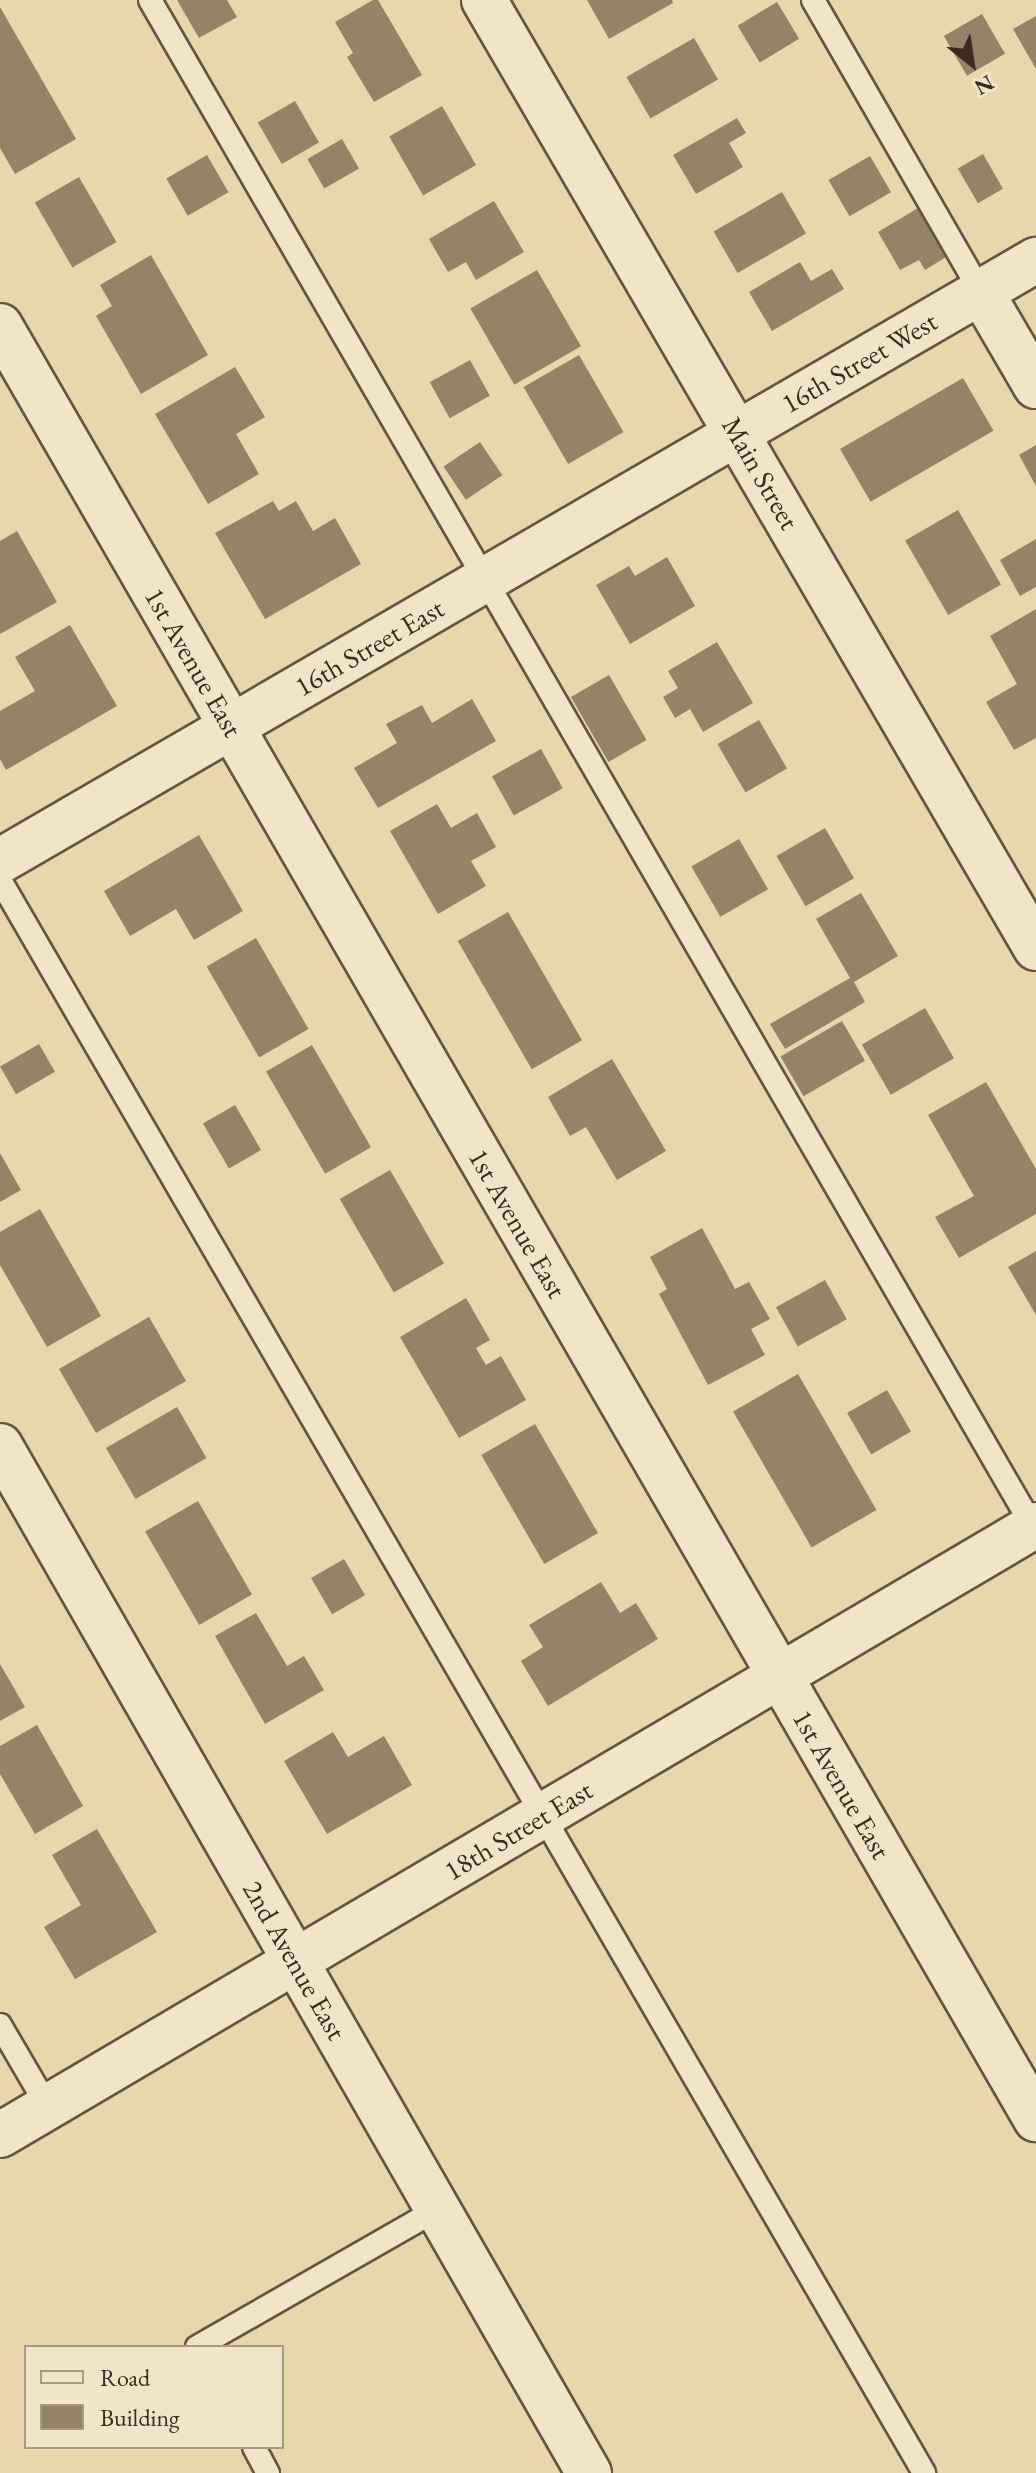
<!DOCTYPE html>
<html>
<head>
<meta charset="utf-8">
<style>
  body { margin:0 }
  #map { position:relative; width:1036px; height:2473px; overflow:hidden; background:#e8d6ac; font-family:"EB Garamond",serif }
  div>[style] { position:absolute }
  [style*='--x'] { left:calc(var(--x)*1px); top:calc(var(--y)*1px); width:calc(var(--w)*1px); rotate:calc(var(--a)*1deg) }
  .building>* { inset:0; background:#958369; transform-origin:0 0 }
  .roads { filter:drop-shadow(2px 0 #665543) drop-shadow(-2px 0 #665543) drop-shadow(0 2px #665543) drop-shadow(0 -2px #665543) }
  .service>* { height:22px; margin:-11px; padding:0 11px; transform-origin:11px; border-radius:11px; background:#f0e4c9 }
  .minor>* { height:44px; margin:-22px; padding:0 22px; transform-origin:22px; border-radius:22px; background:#f0e4c9 }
  .tertiary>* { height:44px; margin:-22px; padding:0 22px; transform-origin:22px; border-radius:22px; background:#f0e4c9 }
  span { translate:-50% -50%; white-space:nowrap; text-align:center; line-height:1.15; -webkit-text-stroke:6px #f0e4c9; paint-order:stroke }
  .street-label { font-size:28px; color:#3b2a20 }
  .legend { position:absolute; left:24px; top:2345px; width:260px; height:104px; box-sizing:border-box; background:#f0e4c9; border:2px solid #a89a85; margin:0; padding:10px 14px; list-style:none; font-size:24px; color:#3b2a20 }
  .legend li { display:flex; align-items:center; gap:16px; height:40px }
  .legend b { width:40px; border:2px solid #a89a85 }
  .north { position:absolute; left:932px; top:24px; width:80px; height:80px; -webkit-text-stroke:6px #f0e4c9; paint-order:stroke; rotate:150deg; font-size:22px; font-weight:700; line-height:32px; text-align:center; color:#3b2a20 }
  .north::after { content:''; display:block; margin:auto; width:28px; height:36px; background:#3b2a20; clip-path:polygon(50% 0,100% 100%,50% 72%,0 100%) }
</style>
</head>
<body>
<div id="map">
  <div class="building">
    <div style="clip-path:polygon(177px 0,227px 0,237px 17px,199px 38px)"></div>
    <div style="clip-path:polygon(373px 0,378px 0,422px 75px,374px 102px,347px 57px,353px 53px,335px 22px)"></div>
    <div style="clip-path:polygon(587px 0,672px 0,673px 3px,609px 39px)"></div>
    <div style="left:777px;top:2px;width:43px;height:46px;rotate:59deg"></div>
    <div style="clip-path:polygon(0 7px,76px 139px,15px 174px,0 148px)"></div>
    <div style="left:982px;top:14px;width:46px;height:44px;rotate:60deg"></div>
    <div style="clip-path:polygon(1036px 16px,1036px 69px,1013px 29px)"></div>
    <div style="left:694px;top:38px;width:48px;height:78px;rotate:60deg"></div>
    <div style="left:295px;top:101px;width:48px;height:43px;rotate:60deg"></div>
    <div style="left:442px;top:106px;width:68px;height:61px;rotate:60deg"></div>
    <div style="clip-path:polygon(737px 118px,746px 133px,729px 143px,743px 167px,696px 194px,673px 155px)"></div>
    <div style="left:342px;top:139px;width:34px;height:40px;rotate:60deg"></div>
    <div style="left:983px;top:154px;width:40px;height:29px;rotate:60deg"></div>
    <div style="left:207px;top:155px;width:43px;height:47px;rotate:60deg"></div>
    <div style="left:870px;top:156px;width:42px;height:48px;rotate:60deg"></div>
    <div style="left:79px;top:177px;width:75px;height:51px;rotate:60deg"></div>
    <div style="left:782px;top:192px;width:48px;height:79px;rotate:60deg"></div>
    <div style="clip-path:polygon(494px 201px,524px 252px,476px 280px,466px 262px,448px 272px,429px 239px)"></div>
    <div style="clip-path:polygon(918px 208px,946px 257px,925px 270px,919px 260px,900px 270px,878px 232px)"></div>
    <div style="clip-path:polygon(151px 255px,208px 355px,141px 394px,96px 316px,112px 306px,100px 285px)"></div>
    <div style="clip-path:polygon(800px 262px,811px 281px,832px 269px,844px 289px,772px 331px,749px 292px)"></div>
    <div style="left:537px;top:270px;width:88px;height:77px;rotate:60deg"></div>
    <div style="left:579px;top:355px;width:89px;height:64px;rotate:60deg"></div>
    <div style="left:470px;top:360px;width:41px;height:46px;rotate:61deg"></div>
    <div style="clip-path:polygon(235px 367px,265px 417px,236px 434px,259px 474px,208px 504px,155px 414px)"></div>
    <div style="left:963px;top:378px;width:61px;height:142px;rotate:60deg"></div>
    <div style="left:480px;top:442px;width:40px;height:44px;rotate:56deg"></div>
    <div style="clip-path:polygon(1036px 445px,1036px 486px,1019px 455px)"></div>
    <div style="clip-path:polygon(273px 501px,279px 511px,296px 501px,313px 531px,335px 518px,361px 564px,265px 619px,215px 533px)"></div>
    <div style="left:958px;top:510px;width:86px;height:61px;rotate:60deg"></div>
    <div style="clip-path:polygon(17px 531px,57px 602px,0 634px,0 541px)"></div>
    <div style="clip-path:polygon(1036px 539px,1036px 587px,1020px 596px,1000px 560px)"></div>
    <div style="clip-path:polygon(667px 557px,695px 606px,630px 644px,596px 585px,629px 566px,635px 576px)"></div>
    <div style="clip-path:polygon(1036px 609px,1036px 738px,1014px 750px,986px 702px,1017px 684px,990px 636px)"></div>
    <div style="clip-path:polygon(70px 625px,117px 706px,6px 770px,0 759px,0 711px,35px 691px,15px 657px)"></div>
    <div style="clip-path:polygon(717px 642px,753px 703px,703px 732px,690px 709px,675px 718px,663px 697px,678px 688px,668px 671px)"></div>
    <div style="left:609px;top:675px;width:75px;height:44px;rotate:60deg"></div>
    <div style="clip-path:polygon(472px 699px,496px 741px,378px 808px,354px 768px,397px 743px,386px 724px,422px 705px,432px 723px)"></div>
    <div style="left:759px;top:720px;width:56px;height:48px;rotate:60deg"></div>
    <div style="left:541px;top:749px;width:45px;height:56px;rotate:61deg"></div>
    <div style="clip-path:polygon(437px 804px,451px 828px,477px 813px,496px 847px,471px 861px,486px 886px,438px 914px,390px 831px)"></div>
    <div style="left:825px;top:828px;width:58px;height:56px;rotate:60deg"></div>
    <div style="clip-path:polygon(199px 835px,243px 911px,194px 940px,176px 909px,130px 936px,104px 891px)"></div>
    <div style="left:739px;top:839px;width:58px;height:55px;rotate:60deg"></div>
    <div style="clip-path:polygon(861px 893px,898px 956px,854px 982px,865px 1002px,785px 1049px,770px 1024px,850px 978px,816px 919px)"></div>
    <div style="left:508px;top:912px;width:148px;height:58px;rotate:60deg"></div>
    <div style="left:256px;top:938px;width:105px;height:57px;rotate:60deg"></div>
    <div style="left:925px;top:1008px;width:58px;height:73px;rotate:60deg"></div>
    <div style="left:842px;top:1021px;width:46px;height:71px;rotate:60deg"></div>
    <div style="left:39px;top:1044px;width:32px;height:45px;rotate:60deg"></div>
    <div style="left:312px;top:1045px;width:118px;height:53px;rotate:60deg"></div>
    <div style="clip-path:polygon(612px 1059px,666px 1151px,617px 1180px,586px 1127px,570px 1136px,548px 1097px)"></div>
    <div style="clip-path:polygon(986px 1082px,1036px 1169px,1036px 1214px,959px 1258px,935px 1217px,974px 1196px,928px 1115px)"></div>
    <div style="left:235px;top:1105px;width:52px;height:37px;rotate:60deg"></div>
    <div style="clip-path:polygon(0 1153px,21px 1190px,0 1202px)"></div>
    <div style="left:390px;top:1170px;width:108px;height:58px;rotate:60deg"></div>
    <div style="clip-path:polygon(40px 1209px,101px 1316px,47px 1347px,0 1265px,0 1232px)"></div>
    <div style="clip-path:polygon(702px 1228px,735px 1289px,749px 1282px,770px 1319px,751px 1329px,765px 1355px,708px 1385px,659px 1294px,667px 1289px,650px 1257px)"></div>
    <div style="clip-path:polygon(1036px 1251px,1036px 1315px,1008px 1267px)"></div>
    <div style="left:825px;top:1280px;width:45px;height:56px;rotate:61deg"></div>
    <div style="clip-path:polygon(466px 1298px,490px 1340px,476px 1348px,486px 1365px,501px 1356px,526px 1400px,459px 1438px,400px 1337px)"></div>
    <div style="left:149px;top:1317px;width:74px;height:104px;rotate:60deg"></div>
    <div style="left:798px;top:1374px;width:157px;height:75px;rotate:60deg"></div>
    <div style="left:887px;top:1390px;width:48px;height:46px;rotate:60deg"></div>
    <div style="left:177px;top:1407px;width:59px;height:82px;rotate:60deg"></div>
    <div style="left:535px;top:1424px;width:126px;height:62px;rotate:60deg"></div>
    <div style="left:198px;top:1501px;width:108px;height:61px;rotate:60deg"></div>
    <div style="left:344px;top:1559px;width:42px;height:38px;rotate:60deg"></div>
    <div style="clip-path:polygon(601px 1582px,620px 1613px,636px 1603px,658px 1639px,548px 1706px,521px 1661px,543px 1647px,529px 1625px)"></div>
    <div style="clip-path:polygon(256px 1613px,287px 1666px,304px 1656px,324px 1690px,265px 1724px,215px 1636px)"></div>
    <div style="clip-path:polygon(0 1664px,25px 1707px,0 1721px)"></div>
    <div style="clip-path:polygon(37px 1725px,83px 1806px,35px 1834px,0 1774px,0 1746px)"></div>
    <div style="clip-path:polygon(333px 1732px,348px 1757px,384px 1736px,412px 1785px,327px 1834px,284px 1761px)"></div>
    <div style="clip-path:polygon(97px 1829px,157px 1932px,75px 1979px,44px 1927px,81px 1905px,52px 1855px)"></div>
  </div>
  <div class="roads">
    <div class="service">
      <div style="--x:150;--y:0;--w:1770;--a:59.96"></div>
      <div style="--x:813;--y:0;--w:337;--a:60.1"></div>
      <div style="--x:0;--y:880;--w:1842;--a:59.88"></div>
      <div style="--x:0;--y:2025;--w:95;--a:59.7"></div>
      <div style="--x:197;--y:2347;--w:278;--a:-29.8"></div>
      <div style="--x:254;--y:2447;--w:30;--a:62"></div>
    </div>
    <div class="minor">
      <div style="--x:484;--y:0;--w:1097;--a:59.79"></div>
      <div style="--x:981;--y:292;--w:109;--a:59.7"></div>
      <div style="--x:0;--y:326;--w:2071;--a:59.98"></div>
      <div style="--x:0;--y:861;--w:1198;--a:-30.12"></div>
      <div style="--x:0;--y:1446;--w:1184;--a:60.17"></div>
    </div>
    <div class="tertiary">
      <div style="--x:0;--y:2135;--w:1202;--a:-30.49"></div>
    </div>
  </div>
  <div class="street-label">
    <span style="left:859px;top:362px;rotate:-30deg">16th Street West</span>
    <span style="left:761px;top:473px;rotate:60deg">Main Street</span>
    <span style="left:369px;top:647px;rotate:-30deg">16th Street East</span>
    <span style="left:194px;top:662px;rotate:60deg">1st Avenue East</span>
    <span style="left:518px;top:1223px;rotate:60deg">1st Avenue East</span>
    <span style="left:842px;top:1784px;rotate:60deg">1st Avenue East</span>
    <span style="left:518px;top:1830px;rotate:-31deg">18th Street East</span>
    <span style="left:295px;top:1960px;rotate:60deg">2nd Avenue East</span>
  </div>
  <ul class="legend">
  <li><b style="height:10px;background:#f0e4c9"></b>Road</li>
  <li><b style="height:22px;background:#958369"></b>Building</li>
  </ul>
  <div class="north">N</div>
</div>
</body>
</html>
